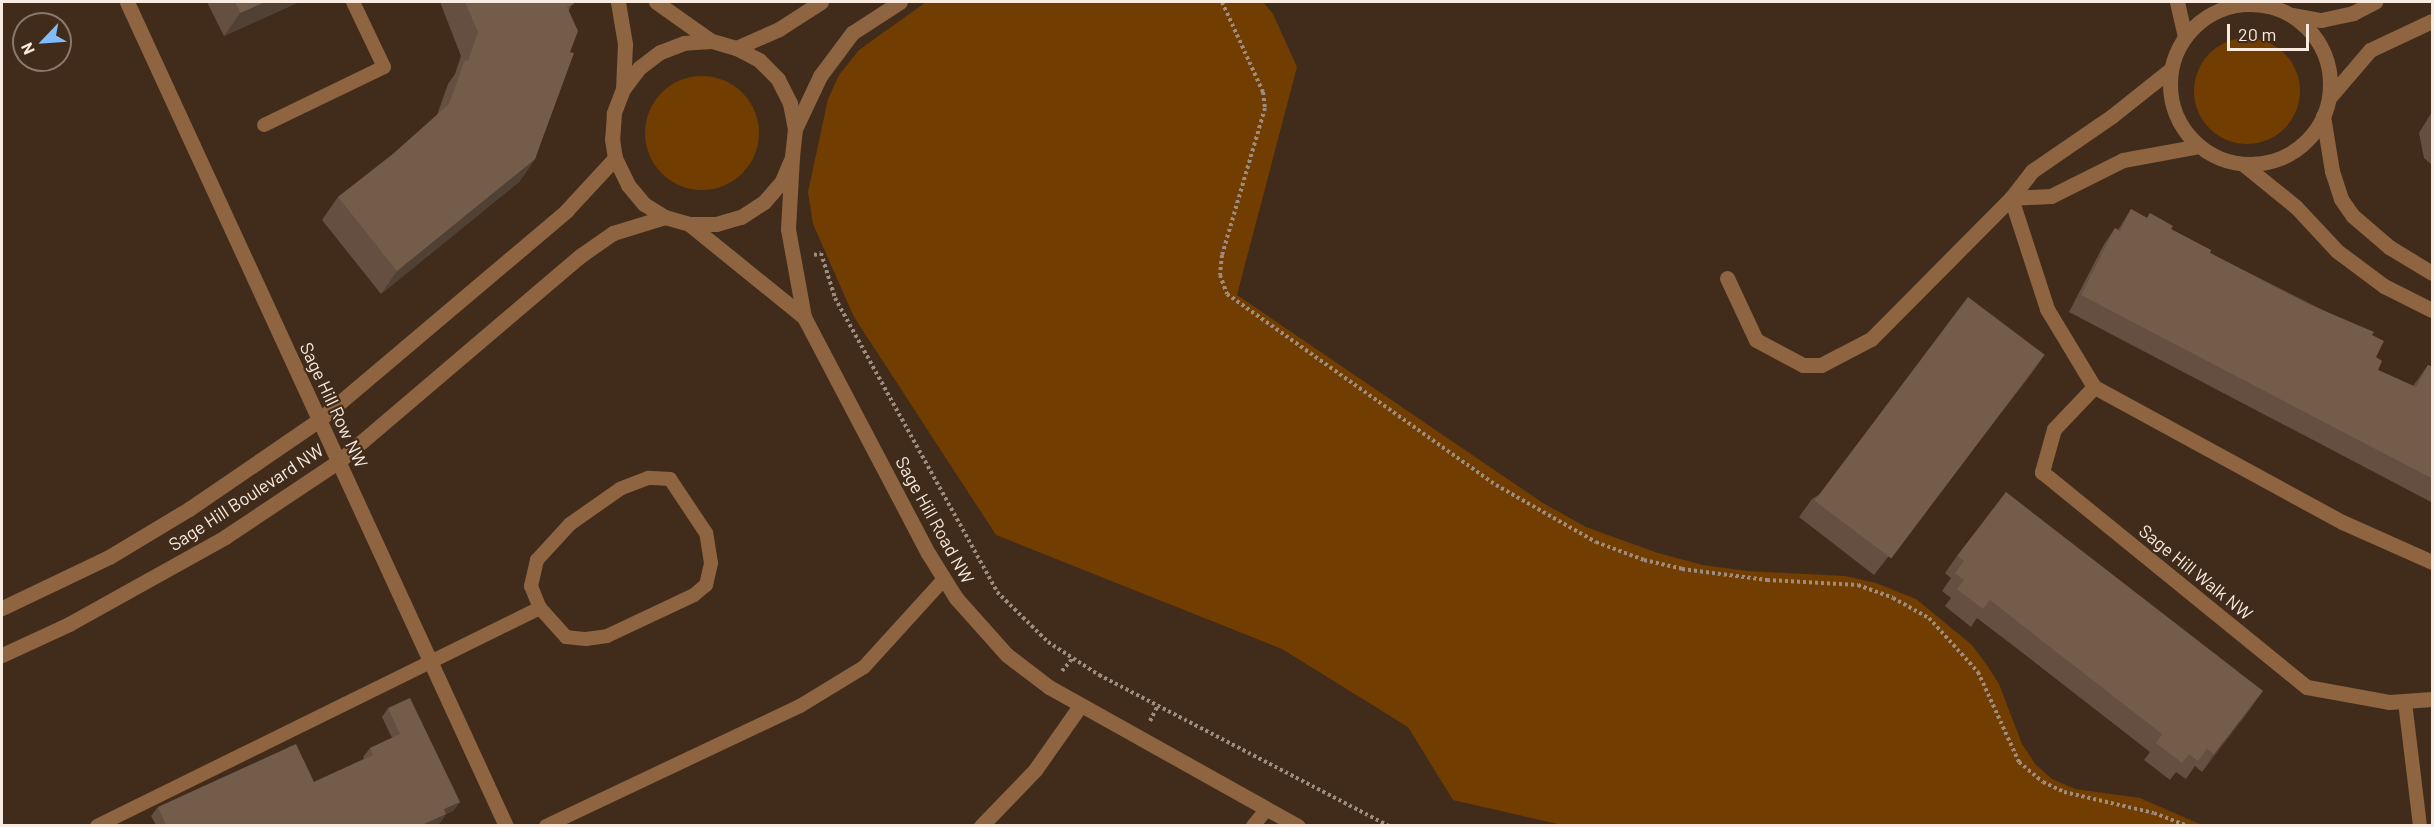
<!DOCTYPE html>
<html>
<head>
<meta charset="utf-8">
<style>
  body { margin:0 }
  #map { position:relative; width:2434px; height:827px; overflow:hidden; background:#412c1b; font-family:Barlow,sans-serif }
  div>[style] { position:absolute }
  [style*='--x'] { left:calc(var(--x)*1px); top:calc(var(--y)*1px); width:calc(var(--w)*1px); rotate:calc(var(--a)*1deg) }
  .green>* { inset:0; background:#713d00 }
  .round { border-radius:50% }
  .path>* { height:4px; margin-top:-2px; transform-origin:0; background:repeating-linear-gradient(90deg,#9e8c7e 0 3px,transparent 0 6px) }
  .lane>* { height:14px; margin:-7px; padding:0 7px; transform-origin:7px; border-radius:7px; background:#8e6441 }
  .street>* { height:15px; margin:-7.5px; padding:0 7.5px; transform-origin:7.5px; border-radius:7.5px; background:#8e6441 }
  .street>.ring { margin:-7.5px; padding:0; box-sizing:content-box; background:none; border:15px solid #8e6441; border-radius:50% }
  .wall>* { inset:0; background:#644f40 }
  .shaded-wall>* { inset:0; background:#514034 }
  .building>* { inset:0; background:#745c4a; transform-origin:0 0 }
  span { translate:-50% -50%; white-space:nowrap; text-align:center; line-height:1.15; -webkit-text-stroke:4.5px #412c1b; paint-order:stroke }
  .street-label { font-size:18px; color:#f9ebe0 }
  .frame { position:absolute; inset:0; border:3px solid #f9ebe0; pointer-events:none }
  .north { position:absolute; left:12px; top:12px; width:60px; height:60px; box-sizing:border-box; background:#412c1b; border:2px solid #8b786a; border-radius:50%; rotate:245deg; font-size:16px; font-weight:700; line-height:24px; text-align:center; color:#f9ebe0 }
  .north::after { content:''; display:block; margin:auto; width:21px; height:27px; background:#81bcfa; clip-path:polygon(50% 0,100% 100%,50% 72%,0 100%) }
  .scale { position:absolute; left:2227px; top:24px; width:82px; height:27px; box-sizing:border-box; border:3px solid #f9ebe0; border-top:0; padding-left:8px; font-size:18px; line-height:21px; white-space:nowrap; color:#f9ebe0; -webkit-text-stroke:4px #412c1b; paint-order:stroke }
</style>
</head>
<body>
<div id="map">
  <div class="green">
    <div style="clip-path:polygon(926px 2px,1263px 2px,1273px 14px,1297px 67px,1237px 295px,1543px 503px,1586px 527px,1658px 553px,1703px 565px,1747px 571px,1845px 576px,1876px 583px,1916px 599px,1972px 645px,1986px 664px,1999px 684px,2022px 744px,2036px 765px,2052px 779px,2075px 789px,2140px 798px,2202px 825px,1566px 826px,1453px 800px,1408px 727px,1282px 649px,996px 535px,854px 317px,813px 224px,808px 192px,828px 99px,839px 75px,859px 50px)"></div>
    <div class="round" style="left:2194px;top:38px;width:106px;height:106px"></div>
    <div class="round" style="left:645px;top:76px;width:114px;height:114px"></div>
  </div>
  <div class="path">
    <div style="--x:1222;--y:2;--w:99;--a:65.5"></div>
    <div style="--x:1263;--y:92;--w:16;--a:83"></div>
    <div style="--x:1265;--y:108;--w:153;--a:106.3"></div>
    <div style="--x:1222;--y:255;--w:20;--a:96"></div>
    <div style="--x:1220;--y:275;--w:20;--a:70"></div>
    <div style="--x:1227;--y:294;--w:330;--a:35.4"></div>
    <div style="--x:1496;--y:485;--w:115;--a:29.7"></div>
    <div style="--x:1596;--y:542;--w:51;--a:20.6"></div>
    <div style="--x:1644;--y:560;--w:39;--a:13"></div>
    <div style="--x:1682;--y:569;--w:86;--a:7.4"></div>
    <div style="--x:1767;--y:580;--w:91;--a:3.1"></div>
    <div style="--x:1858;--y:585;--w:37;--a:20"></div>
    <div style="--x:1893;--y:598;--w:41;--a:29.1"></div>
    <div style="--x:1929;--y:618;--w:73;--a:47.8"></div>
    <div style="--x:1978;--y:672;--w:99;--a:65.5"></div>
    <div style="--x:2019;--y:762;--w:31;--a:40"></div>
    <div style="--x:2043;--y:782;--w:23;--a:25"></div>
    <div style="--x:2064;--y:792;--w:92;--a:13.1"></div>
    <div style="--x:2154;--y:813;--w:36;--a:21"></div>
    <div style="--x:814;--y:255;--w:7;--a:-16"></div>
    <div style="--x:821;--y:253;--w:47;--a:72.7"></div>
    <div style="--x:835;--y:298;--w:336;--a:61.1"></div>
    <div style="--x:997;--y:592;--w:71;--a:44.4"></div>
    <div style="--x:1048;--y:642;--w:61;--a:32.9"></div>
    <div style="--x:1099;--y:675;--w:327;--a:27.5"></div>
    <div style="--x:1062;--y:671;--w:17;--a:-50"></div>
    <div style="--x:1150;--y:721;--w:18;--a:-63"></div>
  </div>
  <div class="lane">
    <div style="--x:264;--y:125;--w:133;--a:-25.8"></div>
    <div style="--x:384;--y:67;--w:72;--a:-115.5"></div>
    <div style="--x:2405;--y:702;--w:125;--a:83.1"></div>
    <div style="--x:97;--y:826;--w:494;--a:-26.2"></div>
    <div style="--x:540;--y:608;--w:39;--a:48"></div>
    <div style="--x:566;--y:637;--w:20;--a:6"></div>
    <div style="--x:586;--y:639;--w:21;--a:-8"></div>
    <div style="--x:607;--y:636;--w:96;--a:-25.2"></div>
    <div style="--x:694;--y:595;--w:16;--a:-40"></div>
    <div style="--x:706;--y:585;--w:23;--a:-77"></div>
    <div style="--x:711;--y:563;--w:30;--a:-99"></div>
    <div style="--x:706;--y:533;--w:65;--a:-123.7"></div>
    <div style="--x:670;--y:479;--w:22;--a:-177"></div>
    <div style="--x:648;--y:478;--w:30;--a:159"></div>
    <div style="--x:620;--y:489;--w:61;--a:145"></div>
    <div style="--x:570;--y:524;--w:49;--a:132.5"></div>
    <div style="--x:537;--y:560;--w:27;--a:103"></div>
    <div style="--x:531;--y:586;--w:24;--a:68"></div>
    <div style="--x:546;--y:826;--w:281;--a:-25.3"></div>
    <div style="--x:800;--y:706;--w:75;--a:-31.4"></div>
    <div style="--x:864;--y:667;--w:119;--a:-47.7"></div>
    <div style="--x:1253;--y:826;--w:22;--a:-51"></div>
  </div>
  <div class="street">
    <div style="--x:127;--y:2;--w:907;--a:65.3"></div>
    <div style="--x:618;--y:2;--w:43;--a:80.5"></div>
    <div style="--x:625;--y:44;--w:45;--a:92.5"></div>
    <div style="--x:623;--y:89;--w:26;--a:111"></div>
    <div style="--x:614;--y:113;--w:26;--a:94"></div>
    <div style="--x:612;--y:139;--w:19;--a:81"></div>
    <div style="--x:615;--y:158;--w:30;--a:64"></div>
    <div style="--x:628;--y:185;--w:25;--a:50"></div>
    <div style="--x:644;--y:204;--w:25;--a:32"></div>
    <div style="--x:665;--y:217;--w:25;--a:16"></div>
    <div style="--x:689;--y:224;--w:27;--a:0"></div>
    <div style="--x:716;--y:224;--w:26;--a:-16"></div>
    <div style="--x:741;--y:217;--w:27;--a:-33"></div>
    <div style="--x:764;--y:202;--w:28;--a:-49"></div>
    <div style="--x:782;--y:181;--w:26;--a:-67"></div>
    <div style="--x:792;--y:157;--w:28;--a:-84"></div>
    <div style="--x:795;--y:129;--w:26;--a:-101"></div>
    <div style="--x:790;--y:103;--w:27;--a:-117"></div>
    <div style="--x:778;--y:79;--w:27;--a:-135"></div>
    <div style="--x:759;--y:60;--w:26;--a:-152"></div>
    <div style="--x:736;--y:48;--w:26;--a:-164"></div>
    <div style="--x:711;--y:41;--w:27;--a:176"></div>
    <div style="--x:684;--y:43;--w:26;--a:159"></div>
    <div style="--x:660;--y:52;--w:26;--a:143"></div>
    <div style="--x:639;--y:68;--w:26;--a:127"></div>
    <div style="--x:656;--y:2;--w:67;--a:35.3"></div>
    <div style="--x:2177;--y:2;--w:36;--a:77"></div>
    <div class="ring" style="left:2170px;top:4px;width:145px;height:145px"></div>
    <div style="--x:2292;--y:15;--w:29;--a:10"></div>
    <div style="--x:2321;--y:20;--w:33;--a:-12"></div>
    <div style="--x:2353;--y:13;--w:25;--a:-27"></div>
    <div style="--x:736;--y:48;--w:47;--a:-23.8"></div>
    <div style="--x:779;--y:29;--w:50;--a:-32.7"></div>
    <div style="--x:2329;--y:98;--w:63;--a:-49.5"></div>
    <div style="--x:2370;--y:50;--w:68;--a:-25.1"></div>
    <div style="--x:2323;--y:116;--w:56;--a:80.7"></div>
    <div style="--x:2332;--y:171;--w:29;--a:72"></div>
    <div style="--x:2341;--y:199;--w:21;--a:55"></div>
    <div style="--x:2353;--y:216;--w:48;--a:40.7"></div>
    <div style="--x:2389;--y:247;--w:50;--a:31.2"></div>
    <div style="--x:795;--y:129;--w:59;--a:-64.7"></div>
    <div style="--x:820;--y:76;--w:54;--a:-53.3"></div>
    <div style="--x:852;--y:33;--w:57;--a:-32.9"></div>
    <div style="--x:792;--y:157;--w:72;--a:93.2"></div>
    <div style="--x:788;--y:229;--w:89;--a:79.7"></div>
    <div style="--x:804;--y:317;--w:267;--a:62.3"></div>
    <div style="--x:928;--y:553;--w:53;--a:58.1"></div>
    <div style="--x:956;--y:598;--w:76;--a:48.2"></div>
    <div style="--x:1007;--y:655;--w:53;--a:37.3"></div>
    <div style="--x:1049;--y:687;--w:285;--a:29.2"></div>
    <div style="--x:2243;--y:164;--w:68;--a:39.1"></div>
    <div style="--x:2296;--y:207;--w:60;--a:47"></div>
    <div style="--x:2337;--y:251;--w:59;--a:36.7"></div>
    <div style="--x:2384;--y:286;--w:54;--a:26.6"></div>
    <div style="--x:2011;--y:198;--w:117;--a:72"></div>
    <div style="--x:2047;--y:309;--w:91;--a:58.9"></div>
    <div style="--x:2011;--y:198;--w:40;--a:-2.9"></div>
    <div style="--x:2051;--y:196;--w:80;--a:-26.6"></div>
    <div style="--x:2123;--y:160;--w:77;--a:-10.4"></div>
    <div style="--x:689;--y:224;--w:148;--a:39"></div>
    <div style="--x:1727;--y:278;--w:68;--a:64.9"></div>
    <div style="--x:1756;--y:340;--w:53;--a:28"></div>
    <div style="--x:1803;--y:365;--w:18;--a:0"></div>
    <div style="--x:1821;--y:365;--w:56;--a:-27.5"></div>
    <div style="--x:1871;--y:339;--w:199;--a:-45.2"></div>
    <div style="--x:2011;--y:198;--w:34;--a:-52"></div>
    <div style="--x:2032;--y:171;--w:97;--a:-34.5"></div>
    <div style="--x:2112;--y:116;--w:75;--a:-38.5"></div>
    <div style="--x:2432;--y:562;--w:98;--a:-156"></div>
    <div style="--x:2342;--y:522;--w:282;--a:-151.4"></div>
    <div style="--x:2094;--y:387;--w:58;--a:133.6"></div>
    <div style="--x:2054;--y:429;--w:45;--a:105.6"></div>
    <div style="--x:2042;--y:472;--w:341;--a:39.1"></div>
    <div style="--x:2307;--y:687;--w:83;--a:10.4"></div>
    <div style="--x:2389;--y:702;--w:43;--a:-4"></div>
    <div style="--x:2;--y:608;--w:119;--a:-25.5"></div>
    <div style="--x:109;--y:557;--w:93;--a:-31"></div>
    <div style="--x:189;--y:509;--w:158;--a:-34.4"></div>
    <div style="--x:319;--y:420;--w:324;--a:-40.2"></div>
    <div style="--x:566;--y:211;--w:72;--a:-47.2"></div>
    <div style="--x:2;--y:655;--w:74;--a:-24.8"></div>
    <div style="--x:69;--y:624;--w:179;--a:-29.1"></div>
    <div style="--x:225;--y:537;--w:137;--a:-33.7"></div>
    <div style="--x:339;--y:461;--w:316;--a:-40.4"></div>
    <div style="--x:580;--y:256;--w:40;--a:-34.9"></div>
    <div style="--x:613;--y:233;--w:54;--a:-17.1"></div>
    <div style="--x:981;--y:826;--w:78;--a:-46"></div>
    <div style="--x:1035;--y:770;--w:78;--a:-54.9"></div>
  </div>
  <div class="wall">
    <div style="clip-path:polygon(207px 2px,299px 2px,224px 36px)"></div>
    <div style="clip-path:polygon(440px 2px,573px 2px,569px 10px,570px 52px,535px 159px,519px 182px,381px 294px,322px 220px,338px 197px,393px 154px,437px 115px,448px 84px,455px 74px,461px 56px)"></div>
    <div style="clip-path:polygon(2433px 110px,2433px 166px,2424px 158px,2419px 133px)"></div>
    <div style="clip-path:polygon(2131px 209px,2147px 218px,2150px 213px,2171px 229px,2210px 253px,2372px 335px,2378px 370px,2413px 386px,2428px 365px,2433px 367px,2433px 503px,2069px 312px,2103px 246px,2115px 228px,2118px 230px)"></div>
    <div style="clip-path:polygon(2044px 355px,2032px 373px,1874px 575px,1799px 517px,1812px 499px)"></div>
    <div style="clip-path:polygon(1957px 556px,2251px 708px,2202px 772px,2195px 766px,2186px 779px,2176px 772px,2170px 780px,2144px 760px,2150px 752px,2015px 647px,1977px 618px,1971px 627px,1945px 606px,1951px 598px,1942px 591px,1951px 578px,1945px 573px)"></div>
    <div style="clip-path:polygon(388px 708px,460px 802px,453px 811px,446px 814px,440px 823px,435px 825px,156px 825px,151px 816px,158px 807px,314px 782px,364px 759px,363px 757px,370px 748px,392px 738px,382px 717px)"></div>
  </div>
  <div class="shaded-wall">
    <div style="clip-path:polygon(265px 2px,299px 2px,224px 36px,240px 13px)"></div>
    <div style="clip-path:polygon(535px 159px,519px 182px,381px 294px,397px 271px)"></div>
    <div style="clip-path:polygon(2044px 355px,2032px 373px,1874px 575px,1887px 558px)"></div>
    <div style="clip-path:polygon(2263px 691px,2251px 708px,2202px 772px,2214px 754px)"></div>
    <div style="clip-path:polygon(460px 802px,453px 811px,446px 814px,440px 823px,435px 825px,422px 825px,444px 809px)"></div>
  </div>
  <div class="building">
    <div style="clip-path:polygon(235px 2px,265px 2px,240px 13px)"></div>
    <div style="clip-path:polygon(465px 2px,573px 2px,574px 4px,567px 7px,578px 31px,570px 52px,574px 53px,535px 159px,397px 271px,338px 197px,393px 154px,449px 104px,465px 60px,468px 61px,478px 32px)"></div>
    <div style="clip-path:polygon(2131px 209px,2147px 218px,2150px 213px,2173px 226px,2171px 229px,2211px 250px,2210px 253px,2306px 303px,2374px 332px,2372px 335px,2384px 341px,2376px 357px,2382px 361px,2378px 370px,2416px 387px,2428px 365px,2433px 367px,2433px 479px,2081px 295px,2115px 228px,2120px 231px)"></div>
    <div style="left:1968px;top:297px;width:96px;height:255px;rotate:37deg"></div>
    <div style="clip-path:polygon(2006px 492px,2263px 691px,2214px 754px,2207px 749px,2198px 761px,2189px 754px,2182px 763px,2156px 743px,2162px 734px,2027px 629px,1990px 600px,1983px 609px,1957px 589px,1964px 580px,1955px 573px,1964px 561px,1957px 556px)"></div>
    <div style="clip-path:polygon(410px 698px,460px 802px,444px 809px,446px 814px,422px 825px,166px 825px,158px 807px,296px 744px,314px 782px,373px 755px,370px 748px,400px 734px,388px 708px)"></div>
  </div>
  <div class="street-label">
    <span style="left:334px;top:405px;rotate:65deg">Sage Hill Row NW</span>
    <span style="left:246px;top:497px;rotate:-33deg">Sage Hill Boulevard NW</span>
    <span style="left:935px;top:520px;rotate:61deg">Sage Hill Road NW</span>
    <span style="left:2196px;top:572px;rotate:39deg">Sage Hill Walk NW</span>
  </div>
  <div class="frame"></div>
  <div class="north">N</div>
  <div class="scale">20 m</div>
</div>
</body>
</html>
